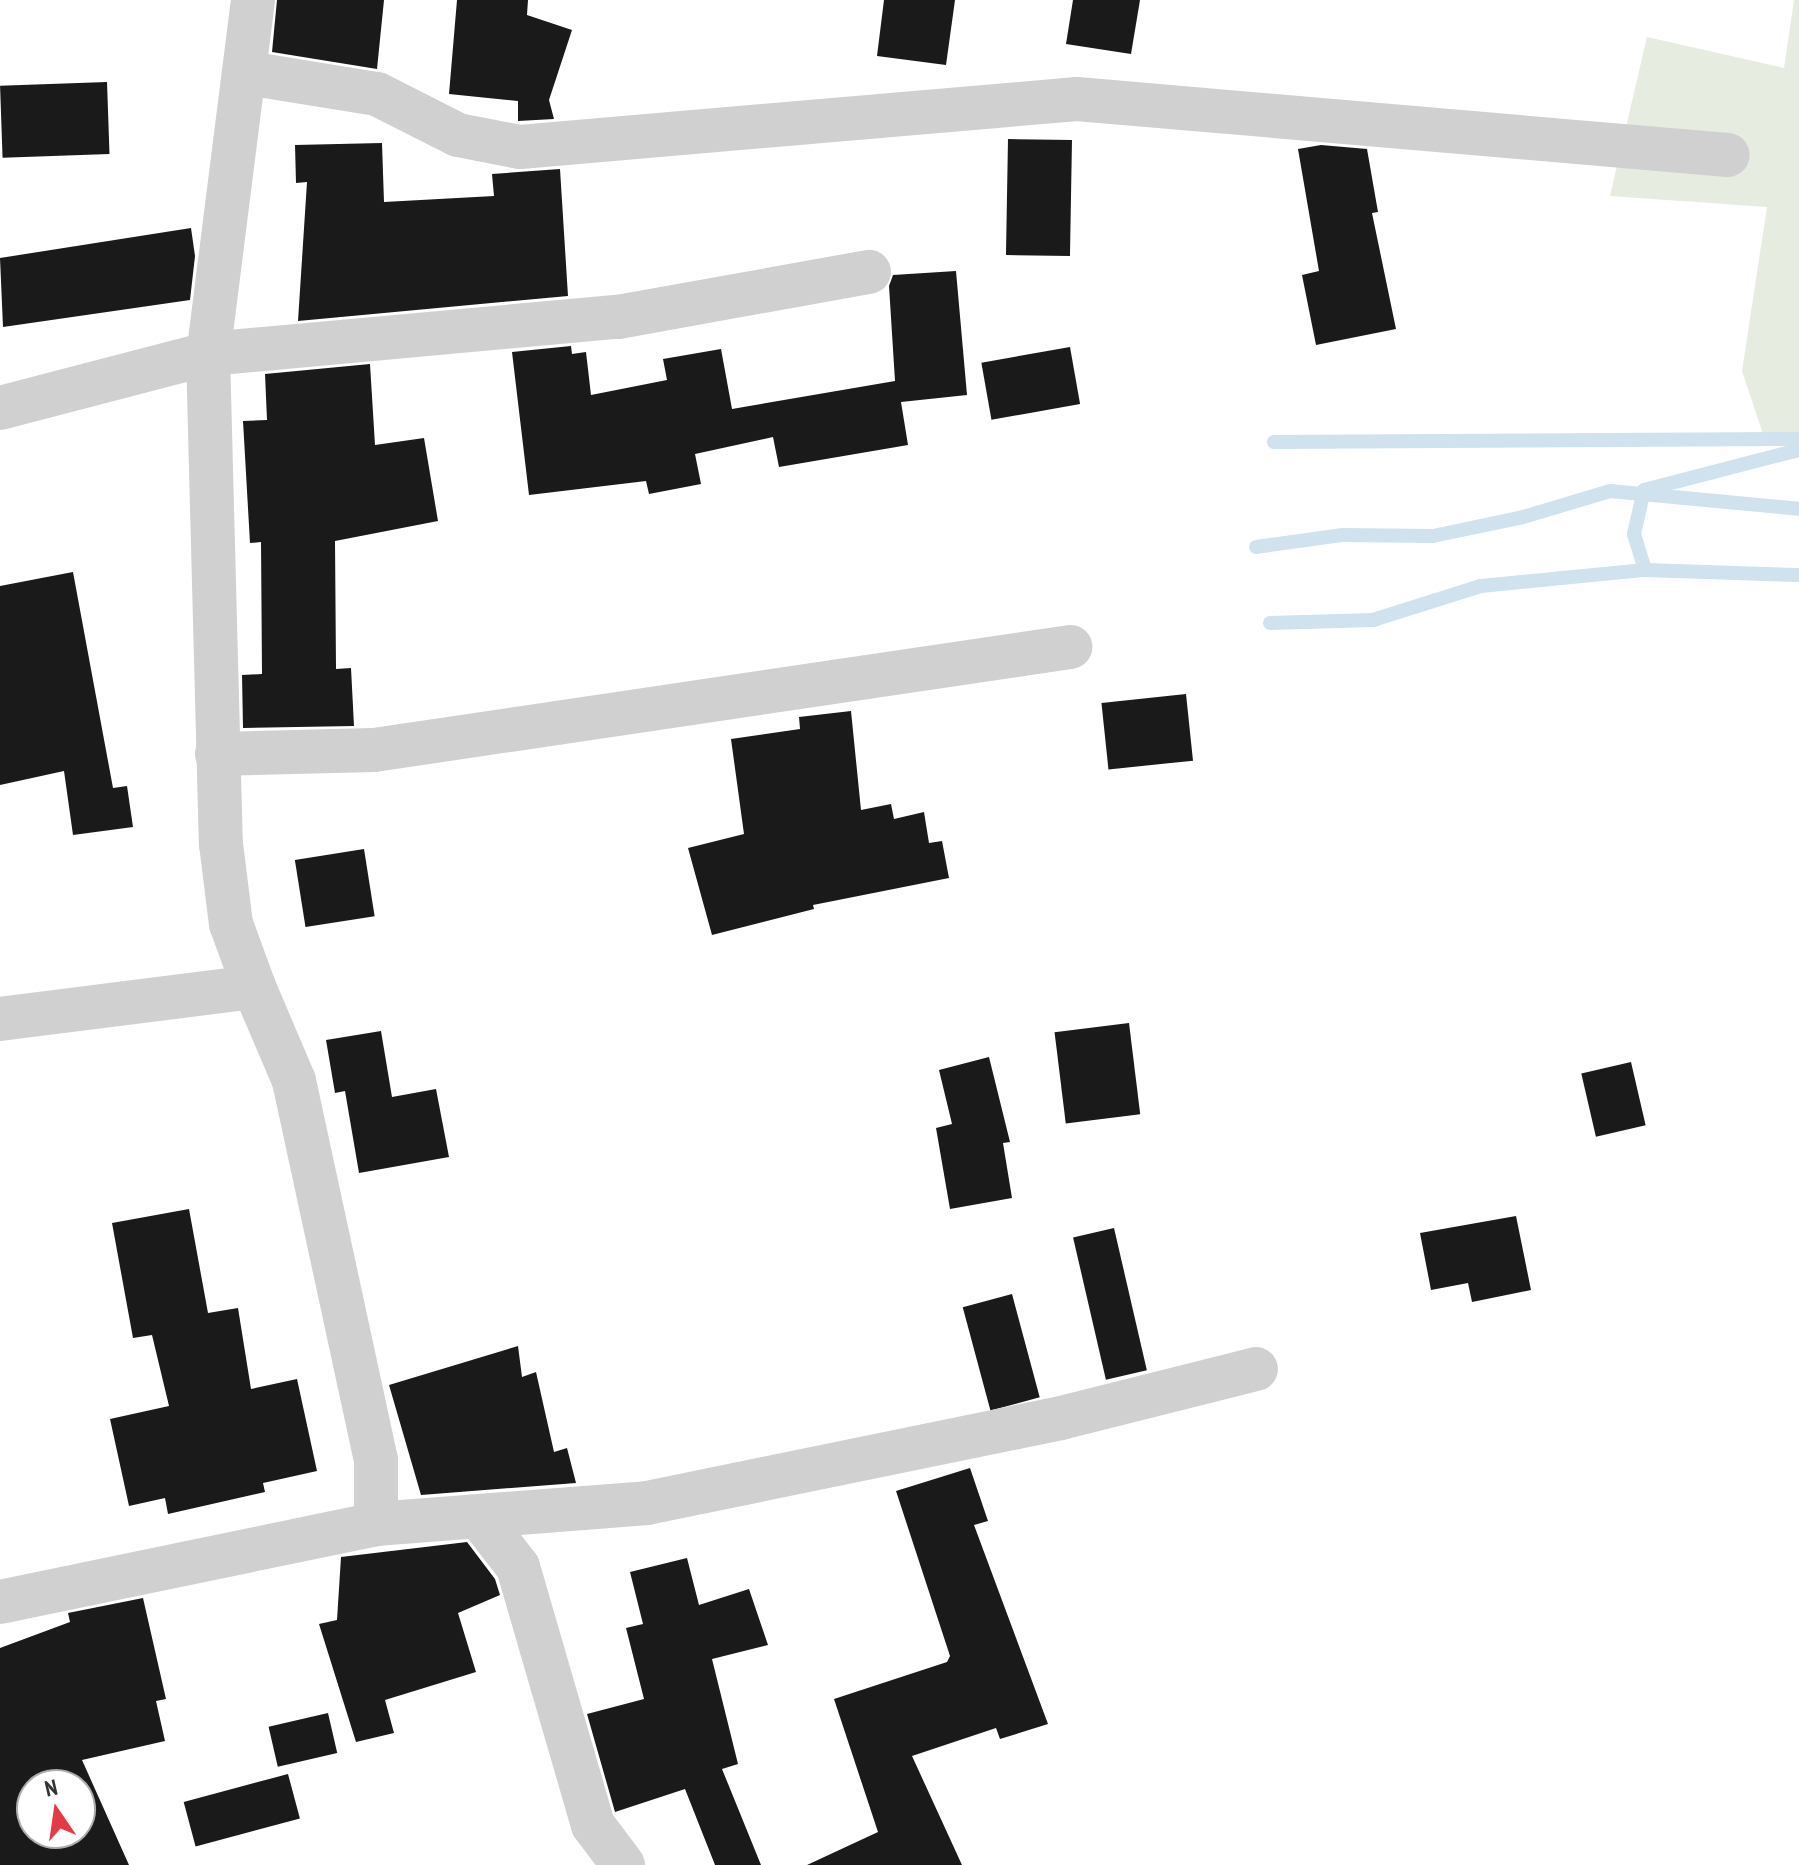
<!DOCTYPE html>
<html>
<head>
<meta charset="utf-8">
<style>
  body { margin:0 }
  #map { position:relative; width:1799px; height:1865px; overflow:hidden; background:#fff; font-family:"PT Sans Narrow",sans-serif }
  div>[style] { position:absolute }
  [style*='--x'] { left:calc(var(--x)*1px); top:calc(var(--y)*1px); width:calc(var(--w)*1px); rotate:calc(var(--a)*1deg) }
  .green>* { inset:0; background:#e6ecdf }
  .stream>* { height:14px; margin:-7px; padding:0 7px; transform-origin:7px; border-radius:7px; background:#cfe2ee }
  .building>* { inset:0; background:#1a1a1a; transform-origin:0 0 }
  .minor>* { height:44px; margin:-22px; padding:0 22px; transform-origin:22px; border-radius:22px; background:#d0d0d0 }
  span { translate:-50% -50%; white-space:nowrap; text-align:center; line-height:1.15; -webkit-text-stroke:8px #fff; paint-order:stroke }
  .north { position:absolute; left:16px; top:1769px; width:80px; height:80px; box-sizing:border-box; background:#fff; border:2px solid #adadad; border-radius:50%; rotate:347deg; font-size:22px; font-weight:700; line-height:32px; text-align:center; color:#333 }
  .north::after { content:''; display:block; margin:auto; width:28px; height:36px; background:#e63946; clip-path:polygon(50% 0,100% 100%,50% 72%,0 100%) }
</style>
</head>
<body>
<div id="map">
  <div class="green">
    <div style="clip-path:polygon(1794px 0,1799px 0,1799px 439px,1765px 440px,1742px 371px,1767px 207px,1610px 196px,1647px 37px,1784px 68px)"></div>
  </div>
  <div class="stream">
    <div style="--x:1274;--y:442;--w:525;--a:-0.33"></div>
    <div style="--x:1256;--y:547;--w:88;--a:-7.9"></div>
    <div style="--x:1343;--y:535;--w:90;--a:0.6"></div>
    <div style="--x:1433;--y:536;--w:92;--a:-11.9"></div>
    <div style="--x:1523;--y:517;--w:91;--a:-16.6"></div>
    <div style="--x:1610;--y:491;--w:190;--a:5.4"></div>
    <div style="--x:1645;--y:570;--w:38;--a:-107"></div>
    <div style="--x:1634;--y:534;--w:45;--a:-77.2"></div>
    <div style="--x:1644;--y:490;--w:160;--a:-14.5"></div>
    <div style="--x:1270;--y:623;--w:103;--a:-1.7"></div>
    <div style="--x:1373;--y:620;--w:113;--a:-17.5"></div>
    <div style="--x:1481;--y:586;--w:165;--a:-5.6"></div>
    <div style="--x:1645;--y:570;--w:154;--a:1.9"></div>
  </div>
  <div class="building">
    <div style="clip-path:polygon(277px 0,384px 0,377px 69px,272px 52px)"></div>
    <div style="clip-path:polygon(457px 0,528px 0,527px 15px,572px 30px,549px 100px,554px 119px,518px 121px,518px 101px,449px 94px)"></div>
    <div style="clip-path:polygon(884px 0,955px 0,946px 65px,877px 56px)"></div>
    <div style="clip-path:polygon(1073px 0,1140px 0,1131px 54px,1066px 44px)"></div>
    <div style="left:107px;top:82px;width:72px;height:107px;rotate:88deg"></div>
    <div style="left:1008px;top:139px;width:64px;height:116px;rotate:1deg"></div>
    <div style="clip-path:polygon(382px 143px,384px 202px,494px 196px,492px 174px,560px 169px,568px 296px,298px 321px,307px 182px,296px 183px,295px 145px)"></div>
    <div style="clip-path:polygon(1321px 145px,1367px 149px,1378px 212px,1372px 213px,1396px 329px,1316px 345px,1302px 275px,1319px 271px,1298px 149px)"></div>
    <div style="clip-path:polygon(191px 228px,195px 256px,190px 300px,3px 327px,0 258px)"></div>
    <div style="clip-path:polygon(956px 271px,967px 395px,901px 402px,908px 445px,779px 467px,773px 437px,695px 454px,701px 484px,649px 494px,646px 481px,529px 495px,512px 352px,571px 346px,572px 354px,586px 352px,591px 395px,667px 380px,663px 359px,721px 349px,732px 409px,895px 381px,889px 286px,893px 275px)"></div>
    <div style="left:1070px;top:347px;width:58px;height:90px;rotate:80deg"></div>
    <div style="clip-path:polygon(370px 364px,375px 445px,424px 438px,438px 521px,335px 541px,336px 669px,351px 668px,354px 726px,243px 728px,242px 675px,262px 674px,261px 542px,250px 543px,243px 421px,267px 420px,265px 374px)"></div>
    <div style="clip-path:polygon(73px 572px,113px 788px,127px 786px,133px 827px,73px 835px,64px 771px,0 785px,0 586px)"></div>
    <div style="left:1186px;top:694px;width:67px;height:85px;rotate:84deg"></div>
    <div style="clip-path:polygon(851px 711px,861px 810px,891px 804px,894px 819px,924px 812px,929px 843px,942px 841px,949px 878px,813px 905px,814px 909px,712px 935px,688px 848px,744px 834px,731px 739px,800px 729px,799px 717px)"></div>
    <div style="left:364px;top:849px;width:68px;height:70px;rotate:81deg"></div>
    <div style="left:1129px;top:1023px;width:92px;height:75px;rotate:83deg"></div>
    <div style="clip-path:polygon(381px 1031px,392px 1097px,436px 1089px,449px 1157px,359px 1173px,345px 1091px,335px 1093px,326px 1040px)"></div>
    <div style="clip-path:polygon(989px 1057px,1010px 1142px,1003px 1143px,1012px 1198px,950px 1209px,936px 1128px,952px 1124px,939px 1070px)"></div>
    <div style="left:1631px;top:1062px;width:65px;height:51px;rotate:77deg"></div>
    <div style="clip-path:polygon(189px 1209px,208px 1313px,238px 1308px,251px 1389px,297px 1379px,317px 1471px,263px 1483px,265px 1492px,168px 1514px,165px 1498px,129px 1506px,110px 1419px,169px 1406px,152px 1335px,133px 1338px,112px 1223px)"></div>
    <div style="clip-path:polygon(1516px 1216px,1531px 1290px,1472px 1302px,1468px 1283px,1431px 1290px,1420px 1233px)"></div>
    <div style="left:1114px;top:1228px;width:146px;height:42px;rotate:77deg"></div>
    <div style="left:1012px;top:1294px;width:107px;height:51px;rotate:75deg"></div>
    <div style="clip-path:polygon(518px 1346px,522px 1377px,536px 1372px,554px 1452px,567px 1448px,576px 1483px,421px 1495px,389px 1385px)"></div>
    <div style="clip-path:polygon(970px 1468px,988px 1521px,974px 1525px,1048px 1724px,1000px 1739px,996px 1728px,912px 1756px,962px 1865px,807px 1865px,878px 1832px,834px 1699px,947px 1662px,950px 1656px,896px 1491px)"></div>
    <div style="clip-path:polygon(467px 1542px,495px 1579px,500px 1595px,458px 1613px,476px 1672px,385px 1700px,394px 1733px,356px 1742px,319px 1624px,337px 1620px,341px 1557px)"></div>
    <div style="clip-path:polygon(687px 1558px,699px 1605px,749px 1589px,768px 1645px,712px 1659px,738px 1764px,722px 1769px,761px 1865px,715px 1865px,685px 1789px,615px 1812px,587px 1714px,644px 1699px,626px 1628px,643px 1624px,630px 1572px)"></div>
    <div style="clip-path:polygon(evenodd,143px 1598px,166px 1699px,156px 1701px,165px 1741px,82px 1760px,129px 1865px,0 1865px,0 1648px,70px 1622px,68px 1613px,143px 1598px,32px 1785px,80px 1785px,80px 1833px,32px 1833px,32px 1785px)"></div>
    <div style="left:328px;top:1713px;width:41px;height:61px;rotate:77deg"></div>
    <div style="left:288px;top:1774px;width:46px;height:108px;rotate:75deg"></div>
  </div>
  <div class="minor">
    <div style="--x:253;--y:0;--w:357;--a:97.2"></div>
    <div style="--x:208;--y:354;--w:490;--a:88.5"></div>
    <div style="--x:221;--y:844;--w:81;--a:82.9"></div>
    <div style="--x:231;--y:924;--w:67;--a:69.9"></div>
    <div style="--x:247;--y:73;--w:132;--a:9.2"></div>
    <div style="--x:377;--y:94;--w:91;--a:26.8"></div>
    <div style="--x:458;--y:135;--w:63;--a:11"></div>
    <div style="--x:520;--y:147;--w:559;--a:-4.93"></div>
    <div style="--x:1077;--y:99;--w:653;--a:4.92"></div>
    <div style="--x:0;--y:408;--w:215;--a:-14.6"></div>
    <div style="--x:208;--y:354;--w:412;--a:-5.2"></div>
    <div style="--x:618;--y:317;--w:255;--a:-10.2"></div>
    <div style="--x:217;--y:754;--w:157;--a:-1.5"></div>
    <div style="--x:374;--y:750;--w:704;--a:-8.42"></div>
    <div style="--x:0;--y:1019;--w:256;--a:-7.2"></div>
    <div style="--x:254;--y:987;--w:102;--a:66.9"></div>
    <div style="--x:294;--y:1081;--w:388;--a:77.8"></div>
    <div style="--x:376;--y:1460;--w:64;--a:90"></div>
    <div style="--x:480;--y:1518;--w:62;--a:52.2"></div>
    <div style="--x:518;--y:1567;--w:269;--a:73.8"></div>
    <div style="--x:593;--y:1825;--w:50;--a:53.1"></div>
    <div style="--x:0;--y:1602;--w:384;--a:-11.7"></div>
    <div style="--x:376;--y:1524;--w:272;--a:-4.4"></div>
    <div style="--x:647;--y:1503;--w:423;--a:-11.6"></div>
    <div style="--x:1061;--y:1418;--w:201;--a:-14.1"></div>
  </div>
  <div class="north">N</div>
</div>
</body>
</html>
